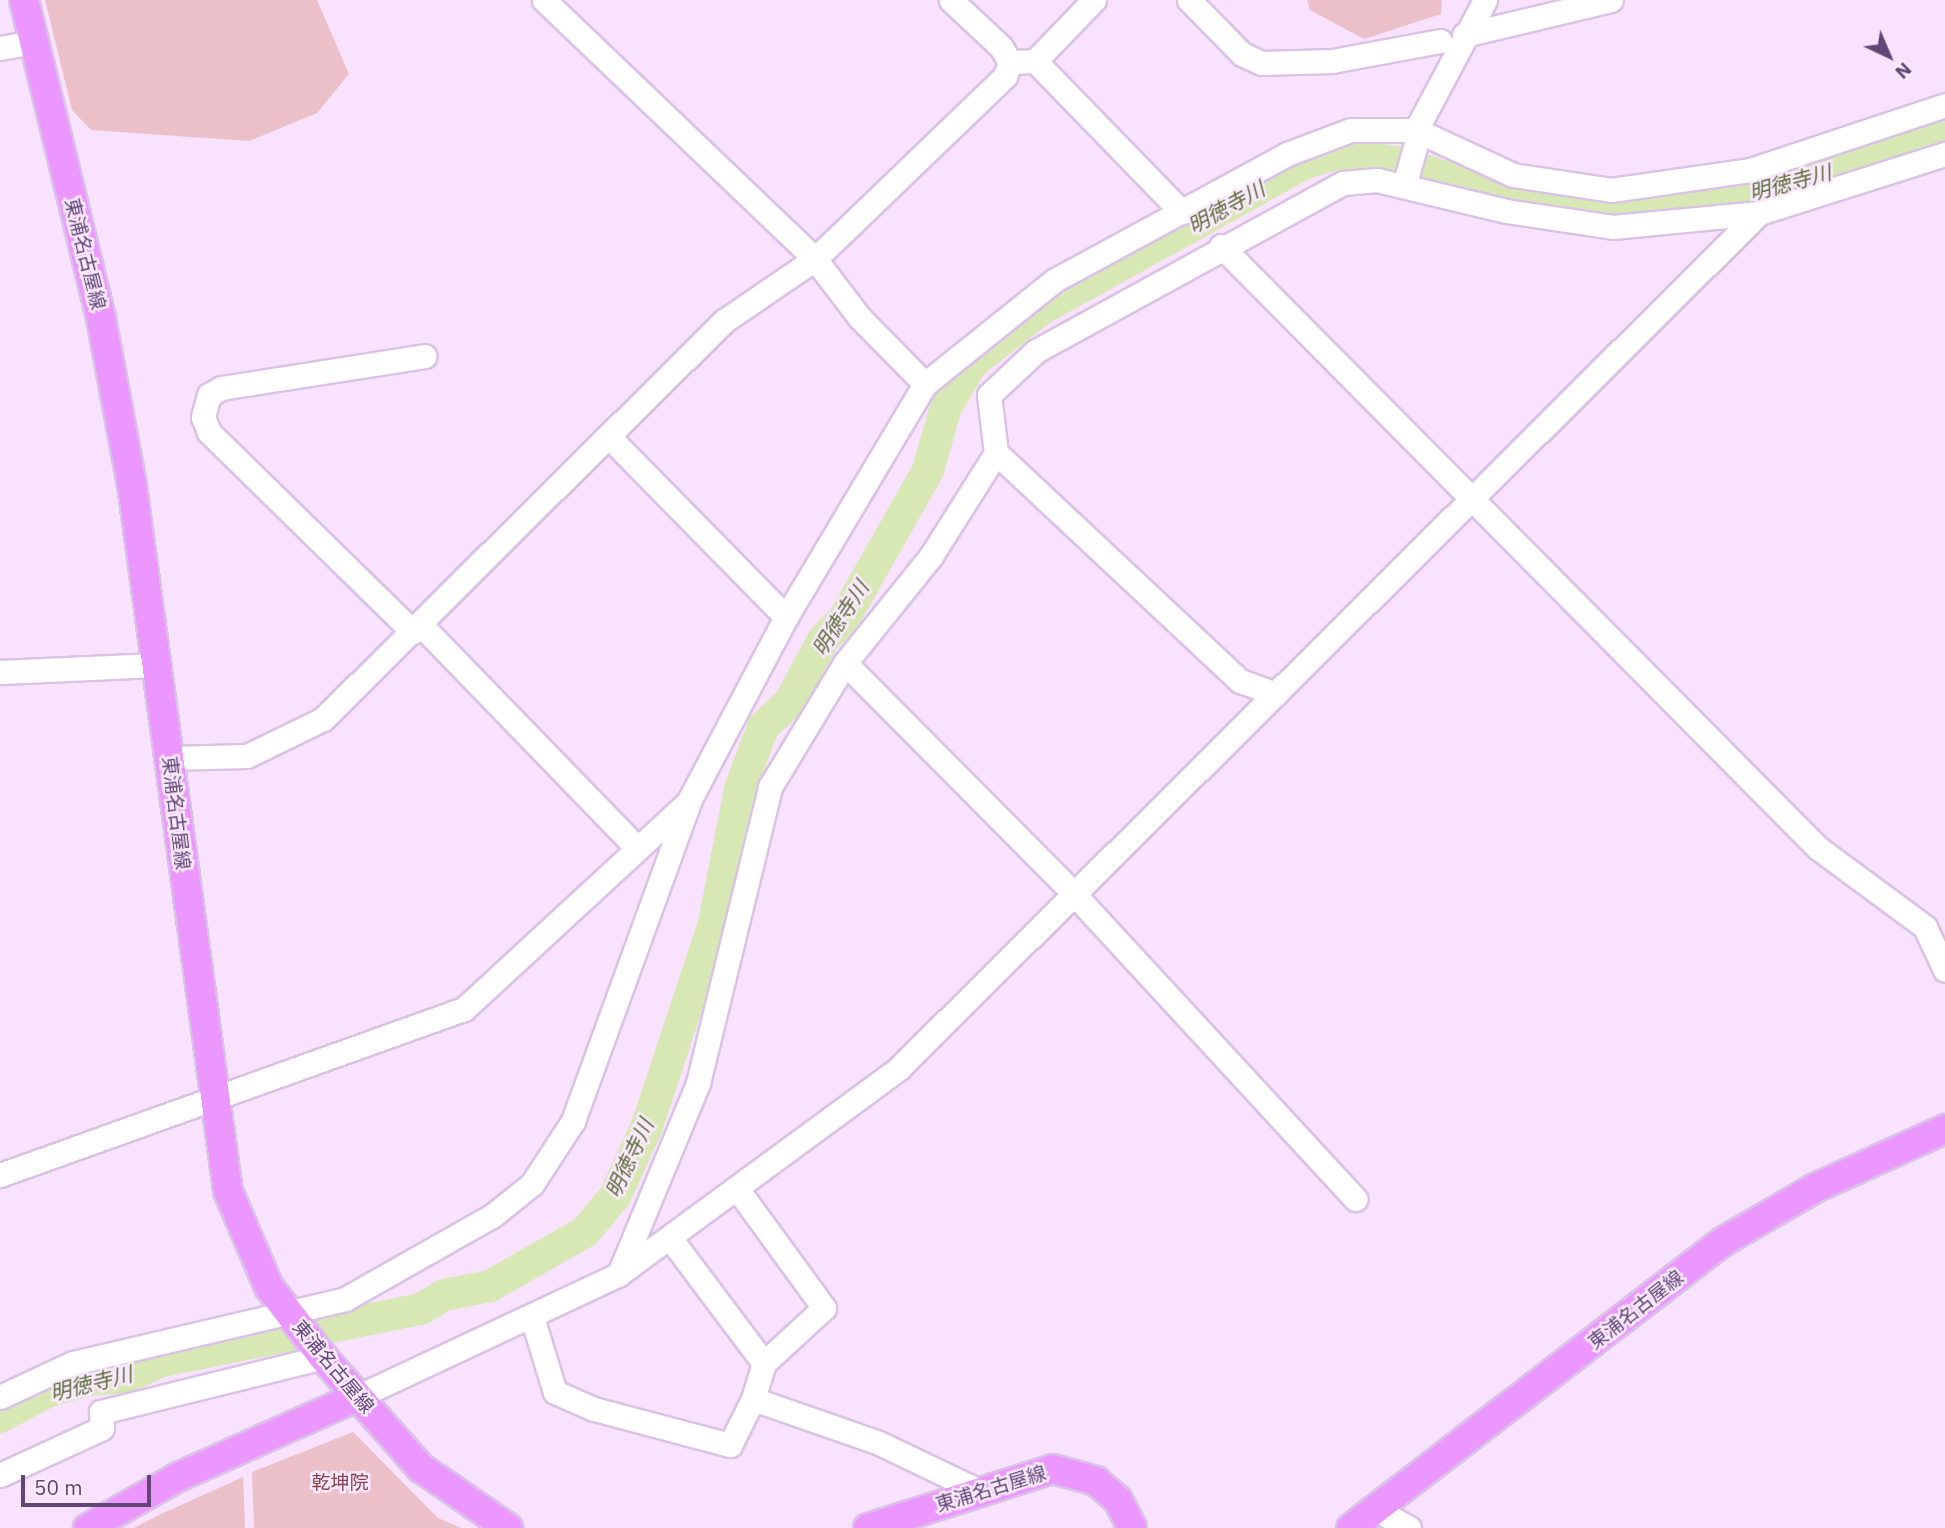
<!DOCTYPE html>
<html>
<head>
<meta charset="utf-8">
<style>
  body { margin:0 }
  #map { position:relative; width:1945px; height:1528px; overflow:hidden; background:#f8e2fd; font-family:"IBM Plex Sans","Noto Sans JP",sans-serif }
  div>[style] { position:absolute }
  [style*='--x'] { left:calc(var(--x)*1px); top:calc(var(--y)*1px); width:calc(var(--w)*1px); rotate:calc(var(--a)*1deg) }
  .green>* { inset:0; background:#ebc0c9 }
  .river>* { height:32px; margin:-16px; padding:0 16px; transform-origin:16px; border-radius:16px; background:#d7e8b5 }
  .roads { filter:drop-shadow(2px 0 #dac2e7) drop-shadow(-2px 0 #dac2e7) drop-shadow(0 2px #dac2e7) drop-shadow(0 -2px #dac2e7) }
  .minor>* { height:23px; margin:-11.5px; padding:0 11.5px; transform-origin:11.5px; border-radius:11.5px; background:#fff }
  .major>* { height:28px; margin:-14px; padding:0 14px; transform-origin:14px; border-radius:14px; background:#ec97ff }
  span { translate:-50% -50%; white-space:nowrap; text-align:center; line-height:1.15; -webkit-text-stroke:5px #fbe9ff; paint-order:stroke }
  .street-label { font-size:19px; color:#614776 }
  .park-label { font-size:19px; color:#89434b }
  .water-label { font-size:21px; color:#5a6e35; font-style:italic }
  .north { position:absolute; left:1854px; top:21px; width:70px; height:70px; -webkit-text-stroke:5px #fbe9ff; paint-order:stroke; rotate:136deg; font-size:19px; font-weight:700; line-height:28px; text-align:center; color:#614776 }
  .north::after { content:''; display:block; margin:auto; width:24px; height:32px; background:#614776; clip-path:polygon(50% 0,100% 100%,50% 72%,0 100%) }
  .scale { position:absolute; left:21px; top:1475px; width:130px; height:32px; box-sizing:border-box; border:4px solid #614776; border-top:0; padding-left:9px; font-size:21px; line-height:24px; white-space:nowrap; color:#614776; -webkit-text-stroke:5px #fbe9ff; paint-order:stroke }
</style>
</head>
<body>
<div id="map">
  <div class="green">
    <div style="clip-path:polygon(45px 0,317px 0,349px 74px,317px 113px,249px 141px,91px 130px,72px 110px)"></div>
    <div style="clip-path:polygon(1307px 0,1442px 0,1441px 14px,1364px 39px,1310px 10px)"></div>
    <div style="clip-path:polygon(353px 1432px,438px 1518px,461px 1528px,254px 1528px,252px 1472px)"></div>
    <div style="clip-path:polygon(243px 1477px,245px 1528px,134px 1528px,159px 1515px)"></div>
  </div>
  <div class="river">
    <div style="--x:0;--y:1417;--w:55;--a:-28"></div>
    <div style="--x:49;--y:1391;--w:41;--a:-15.4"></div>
    <div style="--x:89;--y:1380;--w:38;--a:-5"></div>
    <div style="--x:127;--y:1377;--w:38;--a:-25"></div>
    <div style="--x:162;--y:1361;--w:264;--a:-11.4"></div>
    <div style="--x:421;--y:1309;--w:27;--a:-31"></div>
    <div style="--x:444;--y:1295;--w:47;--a:-11.1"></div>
    <div style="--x:490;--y:1286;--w:109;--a:-29.6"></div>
    <div style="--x:585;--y:1232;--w:47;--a:-50.2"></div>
    <div style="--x:615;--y:1196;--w:77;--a:-65.4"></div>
    <div style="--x:647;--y:1126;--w:214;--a:-71.7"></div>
    <div style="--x:714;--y:923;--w:136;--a:-79"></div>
    <div style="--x:740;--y:789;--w:66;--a:-69.6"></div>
    <div style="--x:763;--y:727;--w:35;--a:-43"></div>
    <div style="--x:789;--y:703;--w:72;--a:-61.6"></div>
    <div style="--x:823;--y:640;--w:32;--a:-46"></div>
    <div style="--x:845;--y:617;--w:169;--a:-60.5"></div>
    <div style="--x:928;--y:470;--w:66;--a:-74.1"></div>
    <div style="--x:946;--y:407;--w:51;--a:-59.4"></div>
    <div style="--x:972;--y:363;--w:86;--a:-37.9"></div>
    <div style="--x:1040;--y:310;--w:301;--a:-29"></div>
    <div style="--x:1303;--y:164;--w:38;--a:-17"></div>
    <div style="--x:1339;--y:153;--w:64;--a:9"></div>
    <div style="--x:1402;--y:163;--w:121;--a:17.8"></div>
    <div style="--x:1517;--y:200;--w:57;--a:11.1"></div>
    <div style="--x:1573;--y:211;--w:53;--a:0"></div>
    <div style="--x:1626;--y:211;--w:124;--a:-7.9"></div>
    <div style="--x:1749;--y:194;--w:204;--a:-16.2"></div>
  </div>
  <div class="roads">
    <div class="minor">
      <div style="--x:544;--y:0;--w:375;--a:43.7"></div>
      <div style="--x:815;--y:259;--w:74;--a:52.7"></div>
      <div style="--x:860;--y:318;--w:93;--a:45.4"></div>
      <div style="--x:1189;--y:0;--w:76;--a:45.5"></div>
      <div style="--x:1242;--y:54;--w:21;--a:25"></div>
      <div style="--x:1261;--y:63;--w:71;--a:-1.6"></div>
      <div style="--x:1332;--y:61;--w:110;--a:-10.5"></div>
      <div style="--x:1464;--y:35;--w:151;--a:-13.4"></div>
      <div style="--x:0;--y:48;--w:35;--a:-10"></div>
      <div style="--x:1035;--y:61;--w:85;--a:-46"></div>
      <div style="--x:1010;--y:62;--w:25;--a:-2"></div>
      <div style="--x:1035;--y:61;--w:211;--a:45.8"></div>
      <div style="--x:1416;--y:130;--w:147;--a:-62"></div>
      <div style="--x:1404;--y:186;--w:55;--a:-74.2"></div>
      <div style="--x:1221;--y:246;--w:848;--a:45.24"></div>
      <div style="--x:1818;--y:848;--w:133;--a:36.4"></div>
      <div style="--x:1925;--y:927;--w:47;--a:65.1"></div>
      <div style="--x:610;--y:438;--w:251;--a:45.5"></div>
      <div style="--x:421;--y:625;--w:310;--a:45.9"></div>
      <div style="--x:413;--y:632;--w:286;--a:-135.6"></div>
      <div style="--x:209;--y:432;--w:16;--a:-112"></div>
      <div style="--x:203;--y:417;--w:23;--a:-75"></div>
      <div style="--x:209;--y:395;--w:14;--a:-30"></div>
      <div style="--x:221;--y:388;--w:206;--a:-8.9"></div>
      <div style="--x:845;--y:663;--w:325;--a:45.2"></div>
      <div style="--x:1074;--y:894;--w:415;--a:47.3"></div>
      <div style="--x:0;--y:672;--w:156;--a:-2.6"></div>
      <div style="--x:1276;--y:694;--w:38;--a:-160"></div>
      <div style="--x:1240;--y:681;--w:334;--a:-136.9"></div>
      <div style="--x:996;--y:453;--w:58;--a:-96.9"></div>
      <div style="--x:989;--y:395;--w:64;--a:-43.1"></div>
      <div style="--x:1036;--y:351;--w:350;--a:-28.7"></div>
      <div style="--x:1343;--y:183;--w:34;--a:-5"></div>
      <div style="--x:1377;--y:180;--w:133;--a:13.5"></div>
      <div style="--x:1506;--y:211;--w:108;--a:8.5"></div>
      <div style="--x:1613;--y:227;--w:147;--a:-5.5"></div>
      <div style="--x:1759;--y:213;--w:195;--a:-17.6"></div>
      <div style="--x:169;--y:758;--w:78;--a:-1.5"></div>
      <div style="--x:247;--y:756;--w:85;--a:-26"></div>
      <div style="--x:323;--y:719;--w:565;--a:-44.78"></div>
      <div style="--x:724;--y:321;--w:110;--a:-34.3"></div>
      <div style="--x:815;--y:259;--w:264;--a:-43.9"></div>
      <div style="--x:1005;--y:76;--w:15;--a:-70"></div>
      <div style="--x:1010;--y:62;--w:17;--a:-121"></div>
      <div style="--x:1001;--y:47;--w:69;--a:-136.8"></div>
      <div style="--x:0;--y:1175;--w:493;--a:-19.7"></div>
      <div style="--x:464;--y:1009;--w:305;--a:-42.7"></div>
      <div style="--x:738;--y:1190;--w:146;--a:53.9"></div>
      <div style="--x:824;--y:1308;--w:81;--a:137.5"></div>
      <div style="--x:764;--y:1363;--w:38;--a:107"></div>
      <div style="--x:670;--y:1238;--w:156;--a:53.1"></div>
      <div style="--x:619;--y:1274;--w:207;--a:-67.5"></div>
      <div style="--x:698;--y:1083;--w:305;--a:-76.3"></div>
      <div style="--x:770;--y:787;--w:145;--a:-58.8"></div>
      <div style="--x:845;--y:663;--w:137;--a:-51.2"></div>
      <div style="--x:931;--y:556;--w:122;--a:-57.7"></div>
      <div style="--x:532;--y:1317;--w:78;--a:73"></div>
      <div style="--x:555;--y:1392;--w:43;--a:23.6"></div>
      <div style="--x:594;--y:1409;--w:141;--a:14.8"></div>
      <div style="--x:730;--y:1445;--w:51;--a:-63.4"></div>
      <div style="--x:753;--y:1399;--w:133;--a:19.2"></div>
      <div style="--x:879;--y:1443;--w:111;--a:25.6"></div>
      <div style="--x:0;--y:1397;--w:81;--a:-25"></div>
      <div style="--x:73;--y:1363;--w:279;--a:-13.2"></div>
      <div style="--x:345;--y:1299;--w:169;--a:-29.5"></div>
      <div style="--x:492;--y:1216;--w:51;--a:-38.7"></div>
      <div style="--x:532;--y:1184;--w:75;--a:-56.9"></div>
      <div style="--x:573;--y:1121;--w:343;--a:-70"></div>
      <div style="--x:690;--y:799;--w:206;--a:-62.2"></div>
      <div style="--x:786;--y:617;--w:271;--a:-59.2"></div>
      <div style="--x:925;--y:384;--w:166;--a:-38.7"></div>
      <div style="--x:1055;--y:280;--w:264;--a:-28.5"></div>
      <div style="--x:1287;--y:154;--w:68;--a:-20.6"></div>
      <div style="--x:1351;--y:130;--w:65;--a:0"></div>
      <div style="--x:1416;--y:130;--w:107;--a:24.9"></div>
      <div style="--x:1513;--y:175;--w:99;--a:8.7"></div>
      <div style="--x:1611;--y:190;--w:140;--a:-8.2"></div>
      <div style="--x:1750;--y:170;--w:206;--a:-18.4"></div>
      <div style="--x:357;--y:1397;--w:289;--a:-25.1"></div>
      <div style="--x:619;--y:1274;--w:348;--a:-36.3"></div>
      <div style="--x:899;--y:1068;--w:1213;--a:-44.83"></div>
      <div style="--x:0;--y:1475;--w:112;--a:-24.7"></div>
      <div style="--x:102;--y:1428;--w:16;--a:-94"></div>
      <div style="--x:101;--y:1412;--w:229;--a:-13.9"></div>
      <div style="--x:1375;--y:1509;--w:39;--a:29"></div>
    </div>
    <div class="major">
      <div style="--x:24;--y:0;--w:327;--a:76.4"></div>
      <div style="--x:101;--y:318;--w:170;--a:79.5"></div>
      <div style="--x:132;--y:485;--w:712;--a:82.26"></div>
      <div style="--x:228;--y:1191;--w:104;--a:66.9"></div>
      <div style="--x:269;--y:1287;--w:88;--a:52.4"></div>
      <div style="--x:323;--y:1357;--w:148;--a:48.6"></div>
      <div style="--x:421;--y:1468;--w:106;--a:34.6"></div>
      <div style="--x:88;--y:1528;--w:103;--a:-29.5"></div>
      <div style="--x:178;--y:1477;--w:196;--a:-24.1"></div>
      <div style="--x:868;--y:1528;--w:194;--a:-17.7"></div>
      <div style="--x:1053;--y:1469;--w:45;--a:15.6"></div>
      <div style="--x:1096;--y:1481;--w:29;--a:41"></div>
      <div style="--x:1118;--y:1500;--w:31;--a:63"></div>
      <div style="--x:1351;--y:1528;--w:471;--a:-37.6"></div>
      <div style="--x:1724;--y:1241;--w:105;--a:-30.2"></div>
      <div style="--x:1815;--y:1188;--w:143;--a:-24.4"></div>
    </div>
  </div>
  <div class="street-label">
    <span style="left:85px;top:254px;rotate:76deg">東浦名古屋線</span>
    <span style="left:176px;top:813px;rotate:83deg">東浦名古屋線</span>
    <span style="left:1636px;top:1310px;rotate:-38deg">東浦名古屋線</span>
    <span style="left:333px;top:1367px;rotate:50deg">東浦名古屋線</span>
    <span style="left:991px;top:1489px;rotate:-17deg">東浦名古屋線</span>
  </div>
  <div class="park-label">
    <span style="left:340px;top:1483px">乾坤院</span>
  </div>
  <div class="water-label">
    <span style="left:1790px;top:182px;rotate:-15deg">明徳寺川</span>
    <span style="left:1226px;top:207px;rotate:-29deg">明徳寺川</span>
    <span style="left:840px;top:618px;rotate:-57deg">明徳寺川</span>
    <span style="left:629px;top:1158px;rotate:-65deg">明徳寺川</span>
    <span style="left:91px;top:1383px;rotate:-14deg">明徳寺川</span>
  </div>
  <div class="north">N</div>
  <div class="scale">50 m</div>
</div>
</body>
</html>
